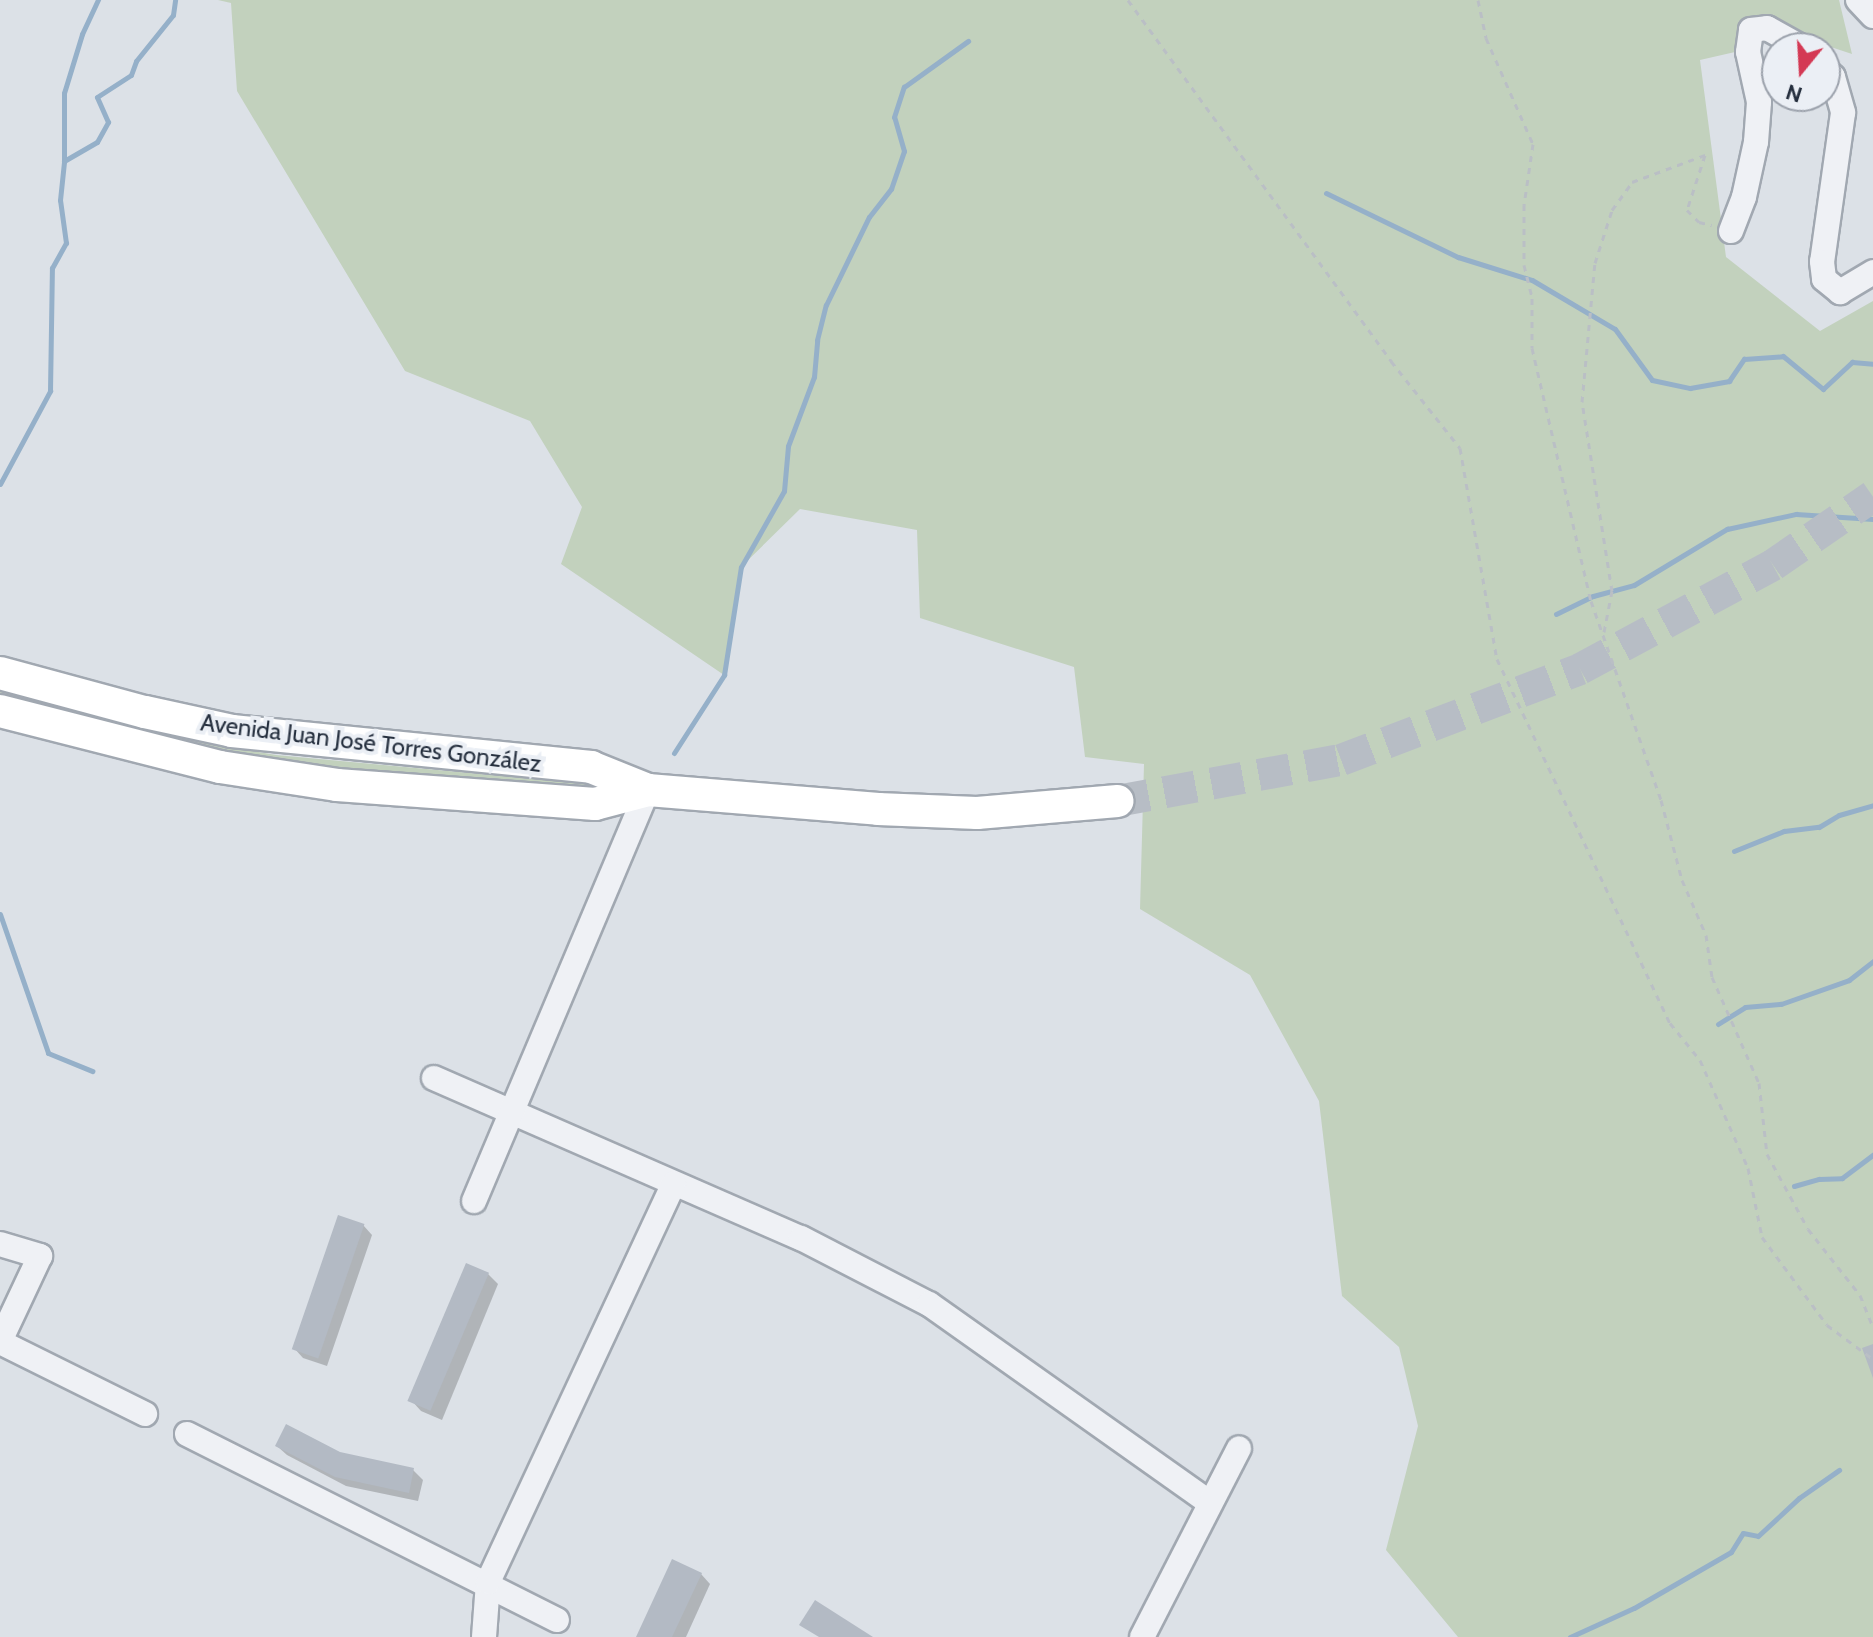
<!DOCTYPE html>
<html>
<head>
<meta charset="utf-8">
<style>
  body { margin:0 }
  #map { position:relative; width:1873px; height:1637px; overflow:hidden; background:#dce1e7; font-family:Cabin,sans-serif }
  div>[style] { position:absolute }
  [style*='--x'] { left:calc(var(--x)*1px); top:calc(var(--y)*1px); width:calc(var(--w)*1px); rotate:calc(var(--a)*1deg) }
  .green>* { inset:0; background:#c2d1bd }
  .shadow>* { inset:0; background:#0003 }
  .stream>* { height:5px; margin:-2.5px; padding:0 2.5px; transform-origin:2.5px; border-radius:2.5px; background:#95b0c9 }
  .building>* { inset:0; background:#b3bac4; transform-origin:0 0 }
  .major-tunnel>* { height:32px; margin-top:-16px; transform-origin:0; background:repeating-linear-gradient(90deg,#b7bdc5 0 32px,transparent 0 48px) }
  .path>* { height:3px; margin-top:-1.5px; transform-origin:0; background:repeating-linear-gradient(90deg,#babfc5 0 6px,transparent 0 12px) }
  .roads { filter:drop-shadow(2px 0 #a1a8b1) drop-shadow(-2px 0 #a1a8b1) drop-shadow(0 2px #a1a8b1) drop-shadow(0 -2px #a1a8b1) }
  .minor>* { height:24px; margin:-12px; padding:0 12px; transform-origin:12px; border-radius:12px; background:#eff1f5 }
  .major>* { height:32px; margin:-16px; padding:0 16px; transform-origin:16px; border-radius:16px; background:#fff }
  span { translate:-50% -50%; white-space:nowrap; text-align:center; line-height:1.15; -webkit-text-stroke:8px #ebeff5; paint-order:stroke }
  .street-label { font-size:24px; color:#252f3e }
  .north { position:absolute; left:1761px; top:32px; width:80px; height:80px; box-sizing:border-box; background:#ebeff5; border:2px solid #9ca2ac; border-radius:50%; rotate:198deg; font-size:22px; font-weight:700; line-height:32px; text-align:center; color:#252f3e }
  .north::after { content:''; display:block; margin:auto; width:28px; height:36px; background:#d43954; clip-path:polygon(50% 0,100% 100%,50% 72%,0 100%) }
</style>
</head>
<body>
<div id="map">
  <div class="green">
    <div style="clip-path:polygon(218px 0,1839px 0,1852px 54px,1767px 26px,1735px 52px,1700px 60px,1726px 257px,1820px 331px,1873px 301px,1873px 1637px,1458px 1637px,1386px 1550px,1418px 1426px,1399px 1347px,1342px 1296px,1319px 1101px,1250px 975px,1140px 909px,1144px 764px,1085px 757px,1074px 667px,920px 618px,917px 530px,800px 509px,741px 567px,724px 675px,561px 564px,582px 507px,530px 421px,405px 371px,237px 91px,231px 3px)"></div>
    <div style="clip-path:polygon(0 691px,176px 738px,276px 755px,597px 785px,534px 791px,253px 765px,0 706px)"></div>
  </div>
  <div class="shadow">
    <div style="clip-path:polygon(363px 1225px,372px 1235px,327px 1366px,303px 1358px,294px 1348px)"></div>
    <div style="clip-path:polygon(488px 1274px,498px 1284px,442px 1420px,421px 1411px,412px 1401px)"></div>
    <div style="clip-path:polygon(277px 1446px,413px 1470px,423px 1480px,418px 1501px,346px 1486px,287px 1455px)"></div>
    <div style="clip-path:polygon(701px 1574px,710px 1584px,686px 1637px,638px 1637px)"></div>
  </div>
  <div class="stream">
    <div style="--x:64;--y:161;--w:68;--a:-90"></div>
    <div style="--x:64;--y:93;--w:62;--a:-73"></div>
    <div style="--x:82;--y:34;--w:38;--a:-65"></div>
    <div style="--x:1326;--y:193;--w:147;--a:25.9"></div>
    <div style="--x:1458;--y:257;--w:77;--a:17.3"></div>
    <div style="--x:1532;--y:280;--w:96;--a:30.6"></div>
    <div style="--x:1615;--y:329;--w:63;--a:54"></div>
    <div style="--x:1652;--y:380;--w:39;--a:12"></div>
    <div style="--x:1690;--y:388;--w:40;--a:-10"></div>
    <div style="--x:1729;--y:381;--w:27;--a:-56"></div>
    <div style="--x:1744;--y:359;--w:39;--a:-4"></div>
    <div style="--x:1783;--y:356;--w:52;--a:39.5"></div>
    <div style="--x:1823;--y:389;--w:40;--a:-43"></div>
    <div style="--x:1852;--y:362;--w:21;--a:5"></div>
    <div style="--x:0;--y:484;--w:106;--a:-61.7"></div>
    <div style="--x:50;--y:391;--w:123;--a:-89.1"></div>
    <div style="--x:52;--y:268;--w:29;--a:-61"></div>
    <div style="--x:66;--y:243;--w:43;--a:-97.9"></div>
    <div style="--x:60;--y:200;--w:39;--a:-84"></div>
    <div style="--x:64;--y:161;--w:38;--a:-30"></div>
    <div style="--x:97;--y:142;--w:23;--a:-61"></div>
    <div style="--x:108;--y:122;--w:27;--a:-114"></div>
    <div style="--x:97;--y:97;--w:40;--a:-32.9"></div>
    <div style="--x:131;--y:75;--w:15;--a:-70"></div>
    <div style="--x:136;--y:61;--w:59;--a:-51.2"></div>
    <div style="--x:173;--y:15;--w:15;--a:-82"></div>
    <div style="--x:1556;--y:614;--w:41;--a:-25.9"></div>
    <div style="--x:1593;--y:596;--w:42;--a:-15"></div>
    <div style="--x:1634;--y:585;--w:109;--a:-31.1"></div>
    <div style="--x:1727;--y:529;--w:71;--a:-12.3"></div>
    <div style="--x:1796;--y:514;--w:77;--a:3.7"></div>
    <div style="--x:674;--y:753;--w:93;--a:-57.3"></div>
    <div style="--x:724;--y:675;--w:109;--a:-81.1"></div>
    <div style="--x:741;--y:567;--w:87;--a:-60.5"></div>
    <div style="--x:784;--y:491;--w:45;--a:-84.9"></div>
    <div style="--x:788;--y:446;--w:74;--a:-69.4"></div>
    <div style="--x:814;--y:377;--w:37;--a:-85"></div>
    <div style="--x:817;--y:340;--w:36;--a:-76"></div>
    <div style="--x:826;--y:305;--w:98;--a:-64"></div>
    <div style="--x:869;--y:217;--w:36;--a:-52"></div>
    <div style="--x:891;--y:189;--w:40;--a:-71.1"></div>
    <div style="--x:904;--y:151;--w:35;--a:-106"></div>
    <div style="--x:894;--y:117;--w:32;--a:-72"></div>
    <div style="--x:904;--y:87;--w:79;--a:-35.7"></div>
    <div style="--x:1734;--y:851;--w:54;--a:-21.8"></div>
    <div style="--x:1784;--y:831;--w:35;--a:-7"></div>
    <div style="--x:1819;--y:827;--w:23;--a:-31"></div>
    <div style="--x:1839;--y:815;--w:35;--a:-16"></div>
    <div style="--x:0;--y:914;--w:147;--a:70.9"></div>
    <div style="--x:48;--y:1053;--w:48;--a:22.2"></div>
    <div style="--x:1718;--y:1024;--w:32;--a:-32"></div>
    <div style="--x:1745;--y:1007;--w:36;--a:-5"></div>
    <div style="--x:1781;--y:1004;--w:72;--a:-19.4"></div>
    <div style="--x:1849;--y:980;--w:31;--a:-38"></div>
    <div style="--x:1794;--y:1186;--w:26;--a:-16"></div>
    <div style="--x:1819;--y:1179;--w:23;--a:-2"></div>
    <div style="--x:1842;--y:1178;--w:39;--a:-37"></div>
    <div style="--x:1570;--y:1637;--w:70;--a:-24.4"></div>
    <div style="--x:1634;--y:1608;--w:112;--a:-30"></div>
    <div style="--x:1731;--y:1552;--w:22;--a:-58"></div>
    <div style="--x:1743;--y:1533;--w:15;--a:11"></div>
    <div style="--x:1758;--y:1536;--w:56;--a:-42.8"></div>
    <div style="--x:1799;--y:1498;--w:49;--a:-35"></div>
  </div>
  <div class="building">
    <div style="left:338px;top:1215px;width:28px;height:142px;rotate:19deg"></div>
    <div style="left:466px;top:1263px;width:25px;height:150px;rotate:23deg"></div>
    <div style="clip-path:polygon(1873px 1344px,1873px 1378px,1862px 1348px)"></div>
    <div style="clip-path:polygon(286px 1424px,340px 1452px,414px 1468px,409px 1493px,335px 1477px,275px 1446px)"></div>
    <div style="clip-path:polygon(672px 1559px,702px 1573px,672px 1637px,636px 1637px)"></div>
    <div style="clip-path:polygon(815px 1600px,873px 1637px,819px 1637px,799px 1625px)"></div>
  </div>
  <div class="major-tunnel">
    <div style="--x:1117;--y:801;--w:228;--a:-10.4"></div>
    <div style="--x:1341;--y:760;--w:256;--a:-20.8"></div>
    <div style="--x:1580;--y:669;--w:219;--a:-28.3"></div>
    <div style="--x:1773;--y:565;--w:121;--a:-34.6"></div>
  </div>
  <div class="path">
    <div style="--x:1128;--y:0;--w:447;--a:53.9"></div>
    <div style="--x:1391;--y:361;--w:111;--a:51.6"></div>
    <div style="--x:1460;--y:448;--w:214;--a:80.1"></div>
    <div style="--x:1497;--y:659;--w:403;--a:64.6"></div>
    <div style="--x:1670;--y:1023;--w:48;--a:51"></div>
    <div style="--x:1700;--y:1060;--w:118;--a:66"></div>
    <div style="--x:1748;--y:1168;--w:70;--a:78.5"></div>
    <div style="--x:1762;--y:1237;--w:109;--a:53.5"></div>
    <div style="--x:1827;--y:1325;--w:57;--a:36.5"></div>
    <div style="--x:1478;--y:0;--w:39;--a:78"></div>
    <div style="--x:1486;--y:38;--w:116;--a:66.1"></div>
    <div style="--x:1533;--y:144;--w:62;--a:98.4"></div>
    <div style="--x:1524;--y:205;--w:60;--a:90"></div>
    <div style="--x:1524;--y:265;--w:34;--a:76"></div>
    <div style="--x:1532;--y:298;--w:50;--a:90"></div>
    <div style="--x:1532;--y:348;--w:260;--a:76.9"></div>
    <div style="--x:1591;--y:601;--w:211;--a:70.6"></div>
    <div style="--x:1661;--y:800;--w:83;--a:75.3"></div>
    <div style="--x:1682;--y:880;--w:60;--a:66.4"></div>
    <div style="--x:1706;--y:935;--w:42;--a:81.9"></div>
    <div style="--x:1712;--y:977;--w:116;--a:66.1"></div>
    <div style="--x:1759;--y:1083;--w:71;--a:83.6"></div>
    <div style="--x:1767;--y:1154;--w:85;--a:61.3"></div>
    <div style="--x:1808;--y:1229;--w:84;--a:51.8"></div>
    <div style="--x:1860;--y:1295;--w:35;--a:68"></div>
    <div style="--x:1604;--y:632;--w:42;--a:-79"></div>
    <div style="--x:1612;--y:591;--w:191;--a:-99"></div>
    <div style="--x:1582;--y:402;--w:140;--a:-84.7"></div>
    <div style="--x:1595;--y:263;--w:56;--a:-72.2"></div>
    <div style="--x:1612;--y:210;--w:34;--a:-54"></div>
    <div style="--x:1632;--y:182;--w:78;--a:-20.3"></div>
    <div style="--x:1705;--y:155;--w:58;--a:108.1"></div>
    <div style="--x:1687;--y:210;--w:17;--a:45"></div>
    <div style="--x:1699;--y:222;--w:13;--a:13"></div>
  </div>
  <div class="roads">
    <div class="minor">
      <div style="--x:1858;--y:0;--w:22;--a:47"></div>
      <div style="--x:1825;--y:69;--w:11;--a:45"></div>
      <div style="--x:1833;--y:77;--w:37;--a:74"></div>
      <div style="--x:1843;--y:113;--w:150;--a:98"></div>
      <div style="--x:1822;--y:262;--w:17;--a:83"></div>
      <div style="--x:1824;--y:279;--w:21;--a:39"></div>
      <div style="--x:1840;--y:292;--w:39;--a:-31"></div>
      <div style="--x:1731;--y:231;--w:36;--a:-69"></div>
      <div style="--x:1744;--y:197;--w:56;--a:-77.7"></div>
      <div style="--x:1756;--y:142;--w:40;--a:-85.7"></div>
      <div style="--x:1759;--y:102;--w:51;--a:-102.4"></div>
      <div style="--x:1748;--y:52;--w:22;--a:-82"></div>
      <div style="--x:1751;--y:30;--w:16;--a:-7"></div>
      <div style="--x:1767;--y:28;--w:41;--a:29.1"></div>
      <div style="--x:434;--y:1078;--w:400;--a:23.6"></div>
      <div style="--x:801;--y:1238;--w:144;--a:27.3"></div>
      <div style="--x:929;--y:1304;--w:343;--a:35.3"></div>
      <div style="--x:474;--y:1201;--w:446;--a:-67.1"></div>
      <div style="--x:0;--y:1244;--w:42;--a:16.7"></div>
      <div style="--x:40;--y:1256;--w:94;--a:115.2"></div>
      <div style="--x:0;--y:1342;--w:162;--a:26.4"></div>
      <div style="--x:187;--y:1434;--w:414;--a:26.7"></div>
      <div style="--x:484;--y:1637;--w:55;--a:-85.8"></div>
      <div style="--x:488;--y:1582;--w:439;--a:-65"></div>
      <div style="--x:1142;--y:1637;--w:212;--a:-62.8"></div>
    </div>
    <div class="major">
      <div style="--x:0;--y:673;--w:150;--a:15.1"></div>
      <div style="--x:145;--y:712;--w:89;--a:12.3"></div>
      <div style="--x:232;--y:731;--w:361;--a:5.7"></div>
      <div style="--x:591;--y:767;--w:61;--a:22"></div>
      <div style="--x:648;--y:790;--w:231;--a:4.7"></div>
      <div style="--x:878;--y:809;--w:99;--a:2.3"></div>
      <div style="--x:977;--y:813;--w:141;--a:-4.9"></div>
      <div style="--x:0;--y:711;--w:227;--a:14.3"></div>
      <div style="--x:220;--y:767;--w:118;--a:8.7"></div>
      <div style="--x:337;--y:785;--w:259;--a:4.2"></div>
      <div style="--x:595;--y:804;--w:55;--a:-14.8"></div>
    </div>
  </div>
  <div class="street-label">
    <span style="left:371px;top:743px;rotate:7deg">Avenida Juan José Torres González</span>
  </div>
  <div class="north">N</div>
</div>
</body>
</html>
